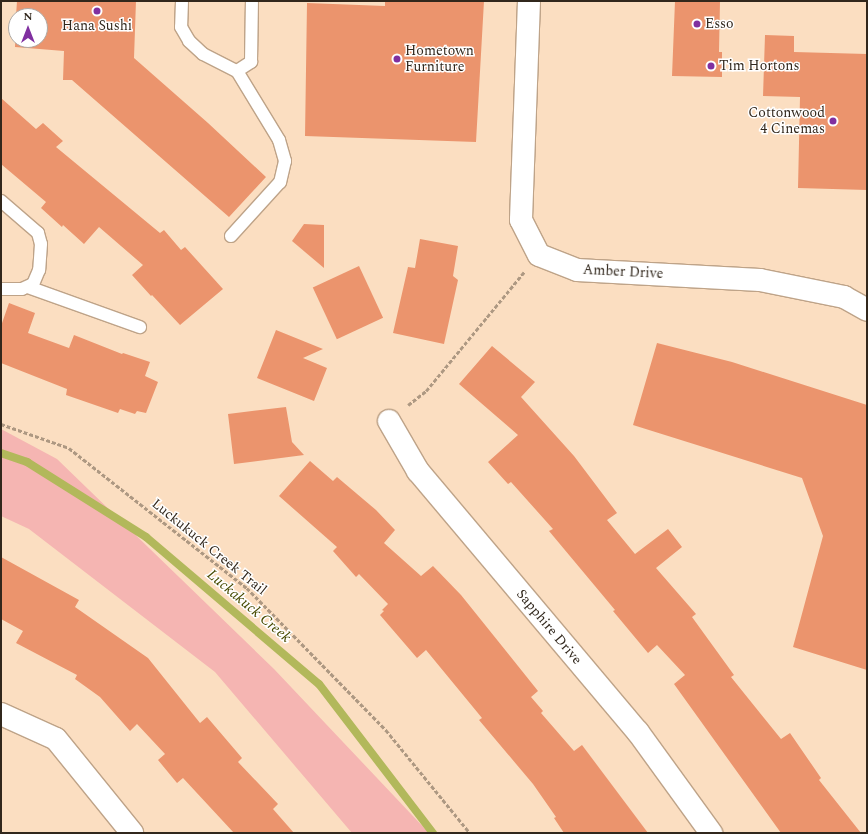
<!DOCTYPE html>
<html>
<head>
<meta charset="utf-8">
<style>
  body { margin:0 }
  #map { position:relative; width:868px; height:834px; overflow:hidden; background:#fbdec1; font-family:Spectral,serif }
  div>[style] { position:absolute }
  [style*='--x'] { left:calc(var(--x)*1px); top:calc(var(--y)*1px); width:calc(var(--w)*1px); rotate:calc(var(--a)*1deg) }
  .green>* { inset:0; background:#f5b5b2 }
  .stream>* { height:8px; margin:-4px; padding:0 4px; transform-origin:4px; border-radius:4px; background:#b2b85b }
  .building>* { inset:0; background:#eb946d; transform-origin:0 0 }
  .path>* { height:2.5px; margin-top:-1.25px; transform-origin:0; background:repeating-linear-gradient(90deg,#ad9882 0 4px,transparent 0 6px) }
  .roads { filter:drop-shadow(1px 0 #bea388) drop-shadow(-1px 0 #bea388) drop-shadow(0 1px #bea388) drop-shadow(0 -1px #bea388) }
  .lane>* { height:12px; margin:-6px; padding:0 6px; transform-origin:6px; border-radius:6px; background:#fff }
  .street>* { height:22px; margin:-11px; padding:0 11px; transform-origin:11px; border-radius:11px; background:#fff }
  .dots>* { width:11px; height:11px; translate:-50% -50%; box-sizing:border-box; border:2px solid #fff; border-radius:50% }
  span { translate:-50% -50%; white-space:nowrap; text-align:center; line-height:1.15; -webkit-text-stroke:3px #fff; paint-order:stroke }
  .poi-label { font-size:14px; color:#31271c }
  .left { translate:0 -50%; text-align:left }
  .right { translate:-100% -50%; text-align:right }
  .street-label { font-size:14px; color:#31271c }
  .water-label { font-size:15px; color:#474a00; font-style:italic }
  .frame { position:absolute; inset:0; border:2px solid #31271c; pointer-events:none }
  .north { position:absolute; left:8px; top:8px; width:40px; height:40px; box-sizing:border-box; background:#fff; border:1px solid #ada9a4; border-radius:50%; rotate:0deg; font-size:11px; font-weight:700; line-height:16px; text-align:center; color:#31271c }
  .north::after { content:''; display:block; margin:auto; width:14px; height:18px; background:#8030a0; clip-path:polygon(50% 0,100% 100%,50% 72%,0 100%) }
</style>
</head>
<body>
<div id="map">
  <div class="green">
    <div style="clip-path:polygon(1px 429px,57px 459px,274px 669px,429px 833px,352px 833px,215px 672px,29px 529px,1px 516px)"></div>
  </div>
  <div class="stream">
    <div style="--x:1;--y:453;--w:28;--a:19"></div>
    <div style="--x:27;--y:462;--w:141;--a:32.2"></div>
    <div style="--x:146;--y:537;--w:227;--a:40.4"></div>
    <div style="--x:319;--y:684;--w:188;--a:52.6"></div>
  </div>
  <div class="building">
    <div style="clip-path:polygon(17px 1px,136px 1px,134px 58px,208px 123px,266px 177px,229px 217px,72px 80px,63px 80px,64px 51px,15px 47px,16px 23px,16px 40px,40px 40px,40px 16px,16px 16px)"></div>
    <div style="clip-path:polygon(385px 1px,484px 1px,476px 142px,305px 136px,307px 3px,385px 6px)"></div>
    <div style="clip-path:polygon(675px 1px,720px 1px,719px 52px,722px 52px,722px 77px,672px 76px)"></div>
    <div style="clip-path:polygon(765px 35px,794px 36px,794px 52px,867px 54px,867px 190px,798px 188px,800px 97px,763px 96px)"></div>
    <div style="clip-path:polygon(1px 98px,36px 129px,43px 123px,63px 141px,56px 147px,160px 233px,164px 230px,181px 250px,185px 247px,223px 289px,180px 325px,152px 295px,151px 296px,132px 275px,143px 265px,99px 227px,84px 244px,63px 225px,62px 227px,41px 208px,46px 202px,1px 164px)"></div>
    <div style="clip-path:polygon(304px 224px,324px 225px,324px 268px,292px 241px)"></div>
    <div style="clip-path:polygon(420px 239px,458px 246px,453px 276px,458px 280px,444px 344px,393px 333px,408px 267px,415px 268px)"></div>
    <div style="left:359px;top:266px;width:57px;height:51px;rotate:65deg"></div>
    <div style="clip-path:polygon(9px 303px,35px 313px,28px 333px,69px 348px,74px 335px,122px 354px,123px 353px,150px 362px,145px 376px,158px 382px,146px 413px,137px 411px,135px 414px,120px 409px,118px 413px,66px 395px,67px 389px,1px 363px,1px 326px)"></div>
    <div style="clip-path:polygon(276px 330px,323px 349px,303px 358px,327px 368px,314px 401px,257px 378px)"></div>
    <div style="clip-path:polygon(657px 343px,732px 362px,867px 405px,867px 670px,793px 647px,823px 536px,802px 478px,633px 425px)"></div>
    <div style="clip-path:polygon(492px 346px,535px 382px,521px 397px,574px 456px,617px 513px,607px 520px,635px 554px,668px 529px,682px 547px,656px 568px,696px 614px,692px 617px,734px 675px,731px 677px,781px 739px,790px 733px,821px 778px,819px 780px,861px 833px,781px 833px,674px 684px,685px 675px,657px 645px,648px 653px,613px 611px,615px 610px,549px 531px,553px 529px,511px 482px,508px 484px,488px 462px,518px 435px,459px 384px)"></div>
    <div style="clip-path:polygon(286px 407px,292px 442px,304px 455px,234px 464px,228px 414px)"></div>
    <div style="clip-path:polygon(310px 461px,333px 481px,337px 477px,376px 510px,395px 530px,384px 543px,421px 576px,433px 566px,461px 595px,538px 691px,531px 697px,543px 711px,541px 713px,574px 751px,582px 745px,648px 833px,564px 833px,554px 818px,556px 817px,533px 784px,479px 720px,482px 718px,426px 650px,417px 658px,380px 615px,384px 611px,382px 610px,388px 604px,359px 574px,356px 577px,333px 551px,337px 547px,279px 496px)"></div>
    <div style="clip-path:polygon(1px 557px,79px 600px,75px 607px,148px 658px,200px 723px,207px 717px,242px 758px,238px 762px,278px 804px,273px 809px,294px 833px,234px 833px,183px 778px,177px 783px,158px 760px,165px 754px,137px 724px,130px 731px,100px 697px,75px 679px,77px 675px,16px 643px,23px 631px,1px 619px)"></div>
  </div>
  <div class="path">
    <div style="--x:408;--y:405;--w:23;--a:-38"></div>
    <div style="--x:426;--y:391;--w:154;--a:-50.5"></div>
    <div style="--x:1;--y:424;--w:72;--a:19.4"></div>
    <div style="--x:69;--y:448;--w:226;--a:38.2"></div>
    <div style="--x:247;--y:588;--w:199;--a:45.6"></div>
    <div style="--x:386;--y:730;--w:133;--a:50.8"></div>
  </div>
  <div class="roads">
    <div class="lane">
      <div style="--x:182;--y:1;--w:26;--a:92"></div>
      <div style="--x:181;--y:27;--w:16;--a:60"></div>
      <div style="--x:189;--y:41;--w:19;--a:43"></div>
      <div style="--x:203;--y:54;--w:38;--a:27"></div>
      <div style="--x:237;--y:71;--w:81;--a:58.7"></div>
      <div style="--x:279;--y:140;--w:22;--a:74"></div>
      <div style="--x:285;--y:161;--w:22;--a:103"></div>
      <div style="--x:280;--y:182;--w:73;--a:132.2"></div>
      <div style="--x:237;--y:71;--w:17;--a:-33"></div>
      <div style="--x:251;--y:62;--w:61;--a:-89.1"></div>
      <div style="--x:1;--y:201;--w:49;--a:40.9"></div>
      <div style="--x:38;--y:233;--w:11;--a:75"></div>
      <div style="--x:41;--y:244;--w:26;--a:94"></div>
      <div style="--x:39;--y:270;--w:15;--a:113"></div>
      <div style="--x:33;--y:284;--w:12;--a:156"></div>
      <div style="--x:22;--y:289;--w:21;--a:180"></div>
      <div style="--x:28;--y:287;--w:119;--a:19.7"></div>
    </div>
    <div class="street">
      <div style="--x:529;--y:1;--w:219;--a:92.1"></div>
      <div style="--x:521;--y:220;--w:39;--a:63"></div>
      <div style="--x:539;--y:255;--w:41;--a:21.5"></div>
      <div style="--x:577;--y:270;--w:183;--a:3.1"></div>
      <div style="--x:760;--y:280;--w:86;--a:11.4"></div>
      <div style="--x:844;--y:297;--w:26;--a:29"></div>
      <div style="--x:389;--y:421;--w:58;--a:59.9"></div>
      <div style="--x:418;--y:471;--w:341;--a:49.9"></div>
      <div style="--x:638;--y:732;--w:125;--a:54.1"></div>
      <div style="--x:1;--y:714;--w:60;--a:24.4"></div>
      <div style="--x:56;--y:739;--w:121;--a:51"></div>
    </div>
  </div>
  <div class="dots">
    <div style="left:97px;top:11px;background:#8030a0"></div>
    <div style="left:697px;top:24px;background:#8030a0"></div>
    <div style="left:397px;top:59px;background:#8030a0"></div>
    <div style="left:711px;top:66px;background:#8030a0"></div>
    <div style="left:833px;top:121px;background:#8030a0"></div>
  </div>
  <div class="poi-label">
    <span class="left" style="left:705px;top:24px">Esso</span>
    <span style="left:97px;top:26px">Hana Sushi</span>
    <span class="left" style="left:405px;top:59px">Hometown<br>Furniture</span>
    <span class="left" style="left:719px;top:66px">Tim Hortons</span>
    <span class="right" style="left:825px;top:121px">Cottonwood<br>4 Cinemas</span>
  </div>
  <div class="street-label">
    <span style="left:623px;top:272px;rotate:3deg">Amber Drive</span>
    <span style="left:209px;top:547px;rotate:39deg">Luckukuck Creek Trail</span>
    <span style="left:549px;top:627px;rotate:50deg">Sapphire Drive</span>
  </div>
  <div class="water-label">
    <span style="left:249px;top:606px;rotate:40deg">Luckakuck Creek</span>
  </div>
  <div class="frame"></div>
  <div class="north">N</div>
</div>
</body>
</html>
